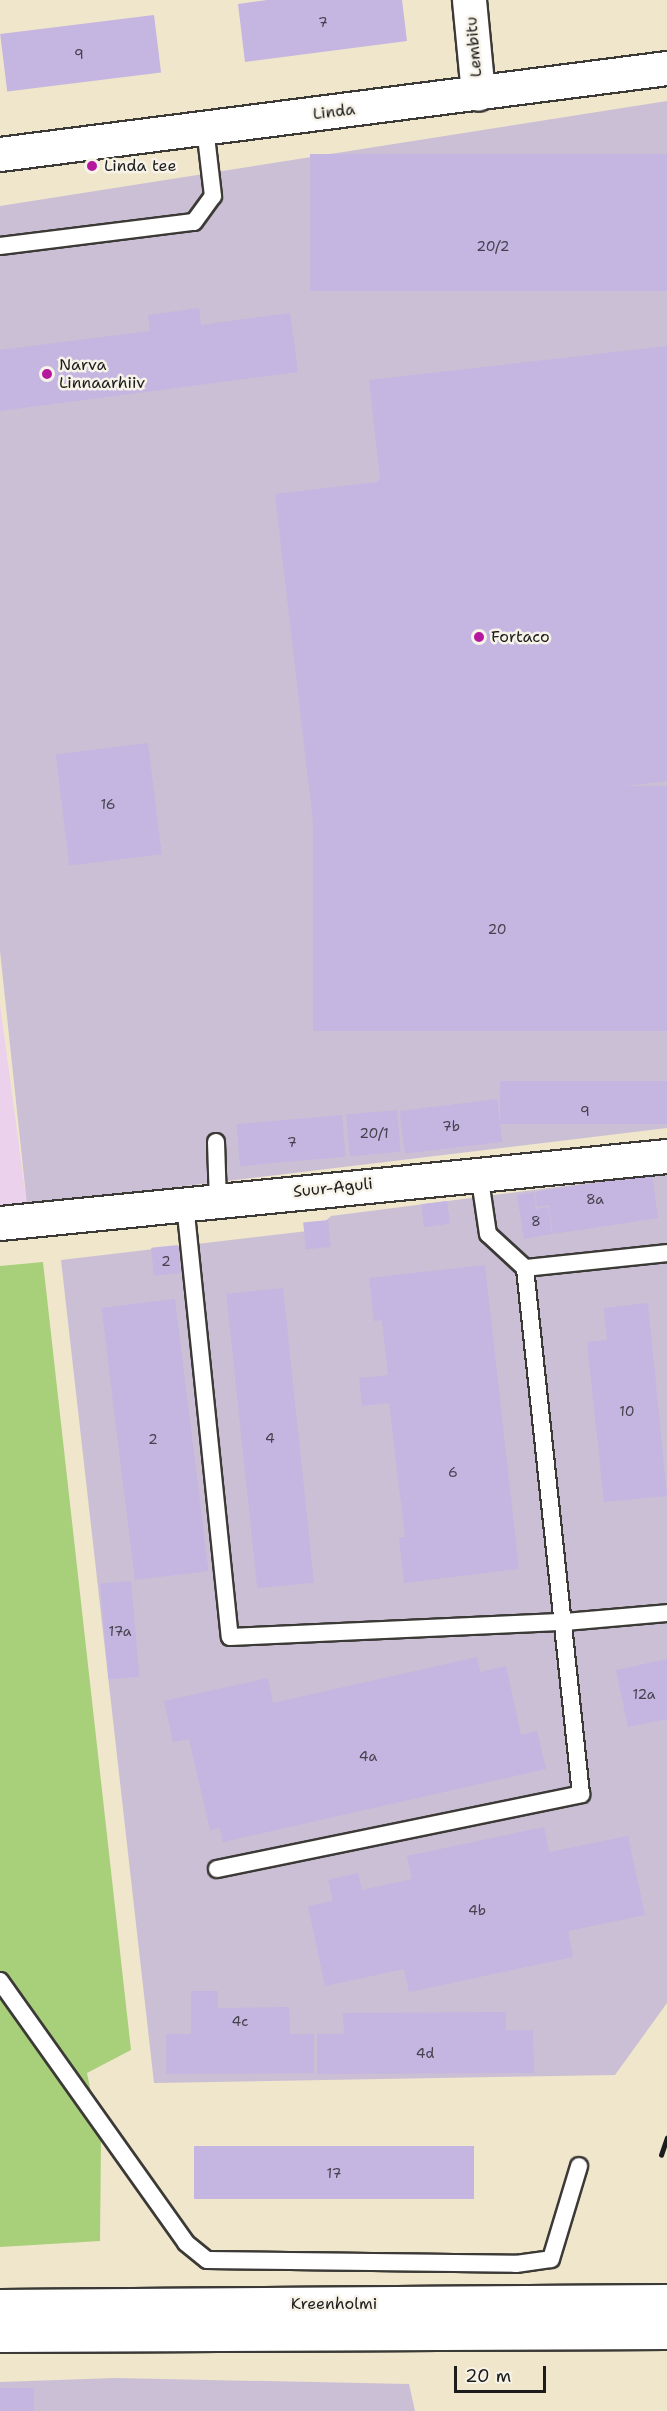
<!DOCTYPE html>
<html>
<head>
<meta charset="utf-8">
<style>
  body { margin:0 }
  #map { position:relative; width:667px; height:2411px; overflow:hidden; background:#f0e6cc; font-family:"Shantell Sans",sans-serif }
  div>[style] { position:absolute }
  [style*='--x'] { left:calc(var(--x)*1px); top:calc(var(--y)*1px); width:calc(var(--w)*1px); rotate:calc(var(--a)*1deg) }
  .built>* { inset:0; background:#ebd1eb }
  .industrial>* { inset:0; background:#cbbfd5 }
  .green>* { inset:0; background:#a8cf7a }
  .building>* { inset:0; background:#c4b5e1; transform-origin:0 0 }
  .roads { filter:drop-shadow(2px 0 #3c3a36) drop-shadow(-2px 0 #3c3a36) drop-shadow(0 2px #3c3a36) drop-shadow(0 -2px #3c3a36) }
  .service>* { height:16px; margin:-8px; padding:0 8px; transform-origin:8px; border-radius:8px; background:#fff }
  .minor>* { height:33px; margin:-16.5px; padding:0 16.5px; transform-origin:16.5px; border-radius:16.5px; background:#fff }
  .secondary>* { height:33px; margin:-16.5px; padding:0 16.5px; transform-origin:16.5px; border-radius:16.5px; background:#fff }
  .rail>* { height:4.5px; margin:-2.25px; padding:0 2.25px; transform-origin:2.25px; border-radius:2.25px; background:#1c1c1c }
  .dots>* { width:16px; height:16px; translate:-50% -50%; box-sizing:border-box; border:3px solid #f7f3e8; border-radius:50% }
  span { translate:-50% -50%; white-space:nowrap; text-align:center; line-height:1.15; -webkit-text-stroke:5px #f7f3e8; paint-order:stroke }
  .number-label { font-size:14px; color:#46424d }
  .number-label span { -webkit-text-stroke-width:0 }
  .street-label { font-size:16px; color:#1c1c1c }
  .poi-label { font-size:16px; color:#1c1c1c }
  .left { translate:0 -50%; text-align:left }
  .scale { position:absolute; left:454px; top:2366px; width:92px; height:27px; box-sizing:border-box; border:3px solid #1c1c1c; border-top:0; padding-left:8px; font-size:18px; line-height:21px; white-space:nowrap; color:#1c1c1c; -webkit-text-stroke:4px #f7f3e8; paint-order:stroke }
</style>
</head>
<body>
<div id="map">
  <div class="built">
    <div style="clip-path:polygon(0 1004px,27px 1205px,0 1208px)"></div>
  </div>
  <div class="industrial">
    <div style="clip-path:polygon(667px 101px,667px 1128px,27px 1205px,0 951px,0 206px)"></div>
    <div style="clip-path:polygon(667px 1173px,667px 2003px,615px 2075px,154px 2083px,61px 1260px,316px 1230px,331px 1216px)"></div>
    <div style="clip-path:polygon(115px 2378px,409px 2384px,415px 2411px,0 2411px,0 2382px)"></div>
  </div>
  <div class="green">
    <div style="clip-path:polygon(43px 1262px,131px 2050px,87px 2073px,101px 2140px,100px 2241px,0 2247px,0 1266px)"></div>
  </div>
  <div class="building">
    <div style="clip-path:polygon(267px 0,402px 0,407px 41px,245px 62px,238px 4px)"></div>
    <div style="left:154px;top:15px;width:58px;height:155px;rotate:83deg"></div>
    <div style="left:667px;top:154px;width:137px;height:357px;rotate:90deg"></div>
    <div style="clip-path:polygon(199px 308px,201px 325px,290px 313px,298px 372px,0 411px,0 350px,150px 331px,148px 315px)"></div>
    <div style="clip-path:polygon(667px 346px,667px 781px,313px 822px,275px 494px,377px 482px,380px 478px,369px 380px)"></div>
    <div style="left:148px;top:743px;width:112px;height:93px;rotate:83deg"></div>
    <div style="left:667px;top:786px;width:245px;height:354px;rotate:90deg"></div>
    <div style="left:667px;top:1081px;width:43px;height:167px;rotate:90deg"></div>
    <div style="left:497px;top:1099px;width:43px;height:98px;rotate:83deg"></div>
    <div style="left:397px;top:1110px;width:42px;height:51px;rotate:85deg"></div>
    <div style="left:342px;top:1115px;width:42px;height:106px;rotate:85deg"></div>
    <div style="clip-path:polygon(652px 1175px,658px 1218px,553px 1234px,549px 1205px,537px 1207px,535px 1192px)"></div>
    <div style="clip-path:polygon(534px 1192px,536px 1209px,548px 1207px,552px 1234px,524px 1239px,517px 1195px)"></div>
    <div style="left:447px;top:1201px;width:23px;height:26px;rotate:83deg"></div>
    <div style="left:328px;top:1220px;width:27px;height:25px;rotate:84deg"></div>
    <div style="left:178px;top:1245px;width:28px;height:27px;rotate:84deg"></div>
    <div style="clip-path:polygon(485px 1265px,519px 1569px,404px 1583px,399px 1537px,405px 1537px,389px 1403px,362px 1406px,359px 1378px,388px 1375px,382px 1320px,374px 1321px,369px 1278px)"></div>
    <div style="left:283px;top:1288px;width:296px;height:57px;rotate:84deg"></div>
    <div style="left:175px;top:1299px;width:274px;height:74px;rotate:83deg"></div>
    <div style="clip-path:polygon(648px 1303px,667px 1496px,604px 1502px,587px 1342px,607px 1340px,604px 1308px)"></div>
    <div style="left:131px;top:1581px;width:96px;height:31px;rotate:85deg"></div>
    <div style="clip-path:polygon(477px 1657px,480px 1672px,506px 1666px,521px 1735px,537px 1731px,546px 1769px,223px 1842px,220px 1828px,210px 1830px,189px 1739px,173px 1742px,164px 1701px,268px 1678px,273px 1703px)"></div>
    <div style="clip-path:polygon(667px 1659px,667px 1719px,628px 1727px,616px 1670px)"></div>
    <div style="clip-path:polygon(544px 1827px,549px 1852px,628px 1836px,645px 1915px,568px 1931px,573px 1957px,409px 1992px,404px 1969px,325px 1986px,308px 1906px,333px 1901px,328px 1880px,358px 1873px,362px 1890px,412px 1879px,407px 1856px)"></div>
    <div style="clip-path:polygon(191px 1991px,218px 1991px,218px 2008px,289px 2007px,290px 2034px,314px 2034px,314px 2073px,166px 2074px,166px 2034px,191px 2034px)"></div>
    <div style="clip-path:polygon(506px 2012px,506px 2030px,533px 2030px,534px 2073px,317px 2074px,317px 2034px,344px 2034px,343px 2013px)"></div>
    <div style="left:194px;top:2146px;width:280px;height:53px"></div>
    <div style="left:0;top:2388px;width:34px;height:23px"></div>
  </div>
  <div class="roads">
    <div class="service">
      <div style="--x:0;--y:246;--w:195;--a:-7.1"></div>
      <div style="--x:194;--y:222;--w:32;--a:-54"></div>
      <div style="--x:213;--y:196;--w:68;--a:-96.7"></div>
      <div style="--x:216;--y:1142;--w:59;--a:88.1"></div>
      <div style="--x:185;--y:1204;--w:435;--a:84.1"></div>
      <div style="--x:230;--y:1637;--w:335;--a:-2.6"></div>
      <div style="--x:565;--y:1622;--w:102;--a:-5"></div>
      <div style="--x:525;--y:1268;--w:143;--a:-6"></div>
      <div style="--x:217;--y:1869;--w:372;--a:-11.6"></div>
      <div style="--x:581;--y:1794;--w:529;--a:-96.08"></div>
      <div style="--x:525;--y:1268;--w:50;--a:-137.4"></div>
      <div style="--x:488;--y:1234;--w:62;--a:-98.4"></div>
      <div style="--x:0;--y:1981;--w:321;--a:54.6"></div>
      <div style="--x:186;--y:2243;--w:27;--a:39"></div>
      <div style="--x:207;--y:2260;--w:309;--a:0.7"></div>
      <div style="--x:516;--y:2264;--w:35;--a:-8"></div>
      <div style="--x:551;--y:2259;--w:97;--a:-73.2"></div>
    </div>
    <div class="minor">
      <div style="--x:469;--y:0;--w:94;--a:84.5"></div>
      <div style="--x:0;--y:154;--w:673;--a:-7.35"></div>
      <div style="--x:0;--y:1223;--w:670;--a:-5.74"></div>
    </div>
    <div class="secondary">
      <div style="--x:0;--y:2306;--w:667;--a:-0.43"></div>
      <div style="--x:0;--y:2335;--w:667;--a:-0.26"></div>
    </div>
  </div>
  <div class="rail">
    <div style="--x:661;--y:2155;--w:18;--a:-71"></div>
  </div>
  <div class="dots">
    <div style="left:92px;top:166px;background:#b5179e"></div>
    <div style="left:47px;top:374px;background:#b5179e"></div>
    <div style="left:479px;top:637px;background:#b5179e"></div>
  </div>
  <div class="number-label">
    <span style="left:323px;top:22px">7</span>
    <span style="left:79px;top:54px">9</span>
    <span style="left:493px;top:246px">20/2</span>
    <span style="left:108px;top:804px">16</span>
    <span style="left:497px;top:929px">20</span>
    <span style="left:585px;top:1111px">9</span>
    <span style="left:451px;top:1126px">7b</span>
    <span style="left:374px;top:1133px">20/1</span>
    <span style="left:292px;top:1142px">7</span>
    <span style="left:595px;top:1199px">8a</span>
    <span style="left:536px;top:1221px">8</span>
    <span style="left:166px;top:1261px">2</span>
    <span style="left:627px;top:1411px">10</span>
    <span style="left:270px;top:1438px">4</span>
    <span style="left:153px;top:1439px">2</span>
    <span style="left:453px;top:1472px">6</span>
    <span style="left:120px;top:1631px">17a</span>
    <span style="left:644px;top:1694px">12a</span>
    <span style="left:368px;top:1756px">4a</span>
    <span style="left:477px;top:1910px">4b</span>
    <span style="left:240px;top:2021px">4c</span>
    <span style="left:425px;top:2053px">4d</span>
    <span style="left:334px;top:2173px">17</span>
  </div>
  <div class="street-label">
    <span style="left:474px;top:47px;rotate:-95deg">Lembitu</span>
    <span style="left:334px;top:112px;rotate:-7deg">Linda</span>
    <span style="left:333px;top:1188px;rotate:-6deg">Suur-Aguli</span>
    <span style="left:334px;top:2304px">Kreenholmi</span>
  </div>
  <div class="poi-label">
    <span class="left" style="left:104px;top:166px">Linda tee</span>
    <span class="left" style="left:59px;top:374px">Narva<br>Linnaarhiiv</span>
    <span class="left" style="left:491px;top:637px">Fortaco</span>
  </div>
  <div class="scale">20 m</div>
</div>
</body>
</html>
